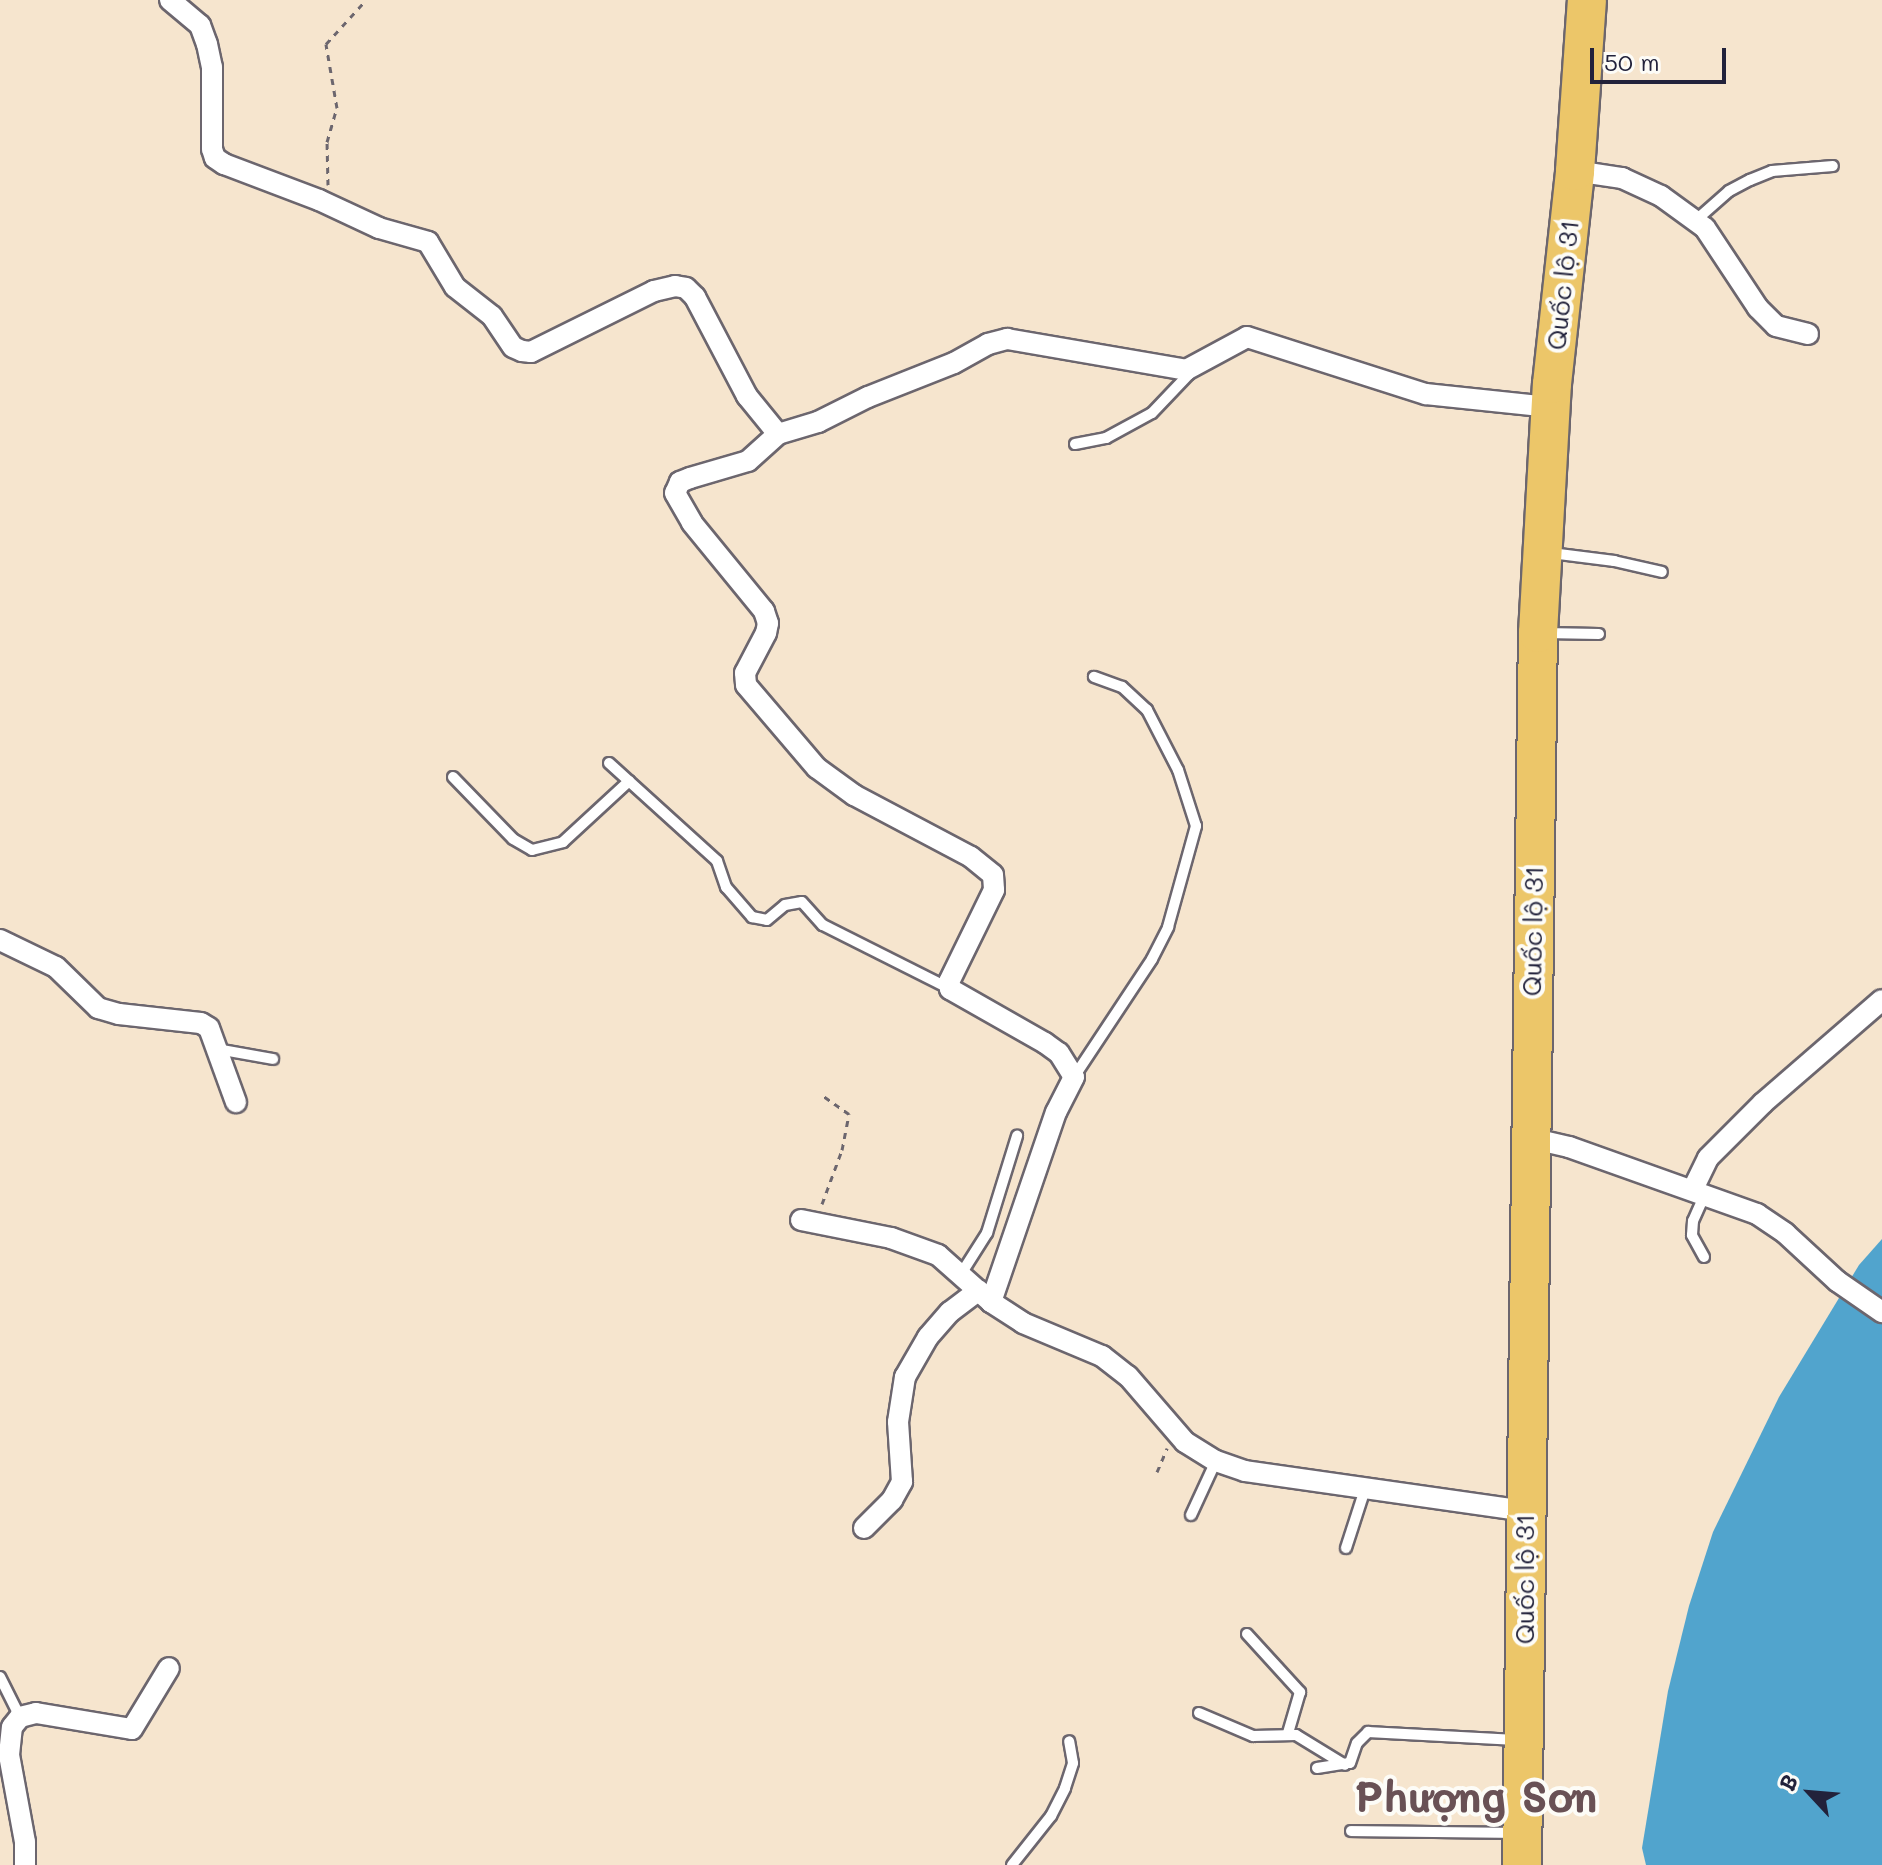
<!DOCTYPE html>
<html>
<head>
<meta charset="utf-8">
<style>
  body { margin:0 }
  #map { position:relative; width:1882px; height:1865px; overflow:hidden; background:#f6e5ce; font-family:Mali,sans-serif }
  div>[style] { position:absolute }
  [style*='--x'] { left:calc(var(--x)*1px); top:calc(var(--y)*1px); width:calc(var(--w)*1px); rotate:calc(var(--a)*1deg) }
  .water>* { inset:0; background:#51a4cd }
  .path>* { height:3px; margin-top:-1.5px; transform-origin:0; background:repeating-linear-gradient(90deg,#6c666e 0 6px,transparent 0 12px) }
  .roads { filter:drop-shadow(2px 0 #6c666e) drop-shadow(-2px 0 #6c666e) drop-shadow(0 2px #6c666e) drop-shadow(0 -2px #6c666e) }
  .lane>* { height:10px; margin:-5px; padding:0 5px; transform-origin:5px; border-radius:5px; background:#fff }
  .street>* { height:20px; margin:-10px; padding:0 10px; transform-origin:10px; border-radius:10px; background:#fff }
  .highway>* { height:38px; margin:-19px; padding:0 19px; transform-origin:19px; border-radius:19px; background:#ecc669 }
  span { translate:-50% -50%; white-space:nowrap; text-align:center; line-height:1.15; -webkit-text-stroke:8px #fdfcf7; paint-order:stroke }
  .street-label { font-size:26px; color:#22223b }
  .town-label { font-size:42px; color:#695155; font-weight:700 }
  .north { position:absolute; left:1770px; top:1753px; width:80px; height:80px; -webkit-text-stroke:6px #fdfcf7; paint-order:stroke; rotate:296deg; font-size:22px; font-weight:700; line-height:32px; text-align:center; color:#22223b }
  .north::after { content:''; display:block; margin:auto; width:28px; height:36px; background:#22223b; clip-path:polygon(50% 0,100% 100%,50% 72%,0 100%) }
  .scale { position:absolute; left:1590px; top:48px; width:136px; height:36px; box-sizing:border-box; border:4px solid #22223b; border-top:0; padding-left:10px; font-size:24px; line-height:28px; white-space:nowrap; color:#22223b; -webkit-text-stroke:6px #fdfcf7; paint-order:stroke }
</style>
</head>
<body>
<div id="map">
  <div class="water">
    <div style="clip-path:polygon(1882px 1239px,1882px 1865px,1646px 1865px,1642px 1848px,1668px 1691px,1689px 1606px,1713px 1532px,1779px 1397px,1859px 1265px)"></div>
  </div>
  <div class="path">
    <div style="--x:328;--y:185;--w:43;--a:-91.3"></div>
    <div style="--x:327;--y:142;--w:35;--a:-74"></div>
    <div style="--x:337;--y:108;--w:65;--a:-99.8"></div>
    <div style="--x:326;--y:44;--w:59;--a:-47.7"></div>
    <div style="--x:822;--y:1204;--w:58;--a:-69.7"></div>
    <div style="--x:842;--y:1150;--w:37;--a:-79"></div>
    <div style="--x:849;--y:1114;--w:33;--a:-145"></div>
    <div style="--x:1157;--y:1472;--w:26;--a:-67"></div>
  </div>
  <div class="roads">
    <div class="lane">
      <div style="--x:1695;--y:221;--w:45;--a:-41.4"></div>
      <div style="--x:1729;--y:191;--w:24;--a:-28"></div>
      <div style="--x:1750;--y:180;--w:24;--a:-22"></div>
      <div style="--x:1772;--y:171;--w:61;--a:-4.7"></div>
      <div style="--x:1075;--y:444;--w:32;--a:-11"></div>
      <div style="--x:1106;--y:438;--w:52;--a:-28.5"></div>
      <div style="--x:1152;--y:413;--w:59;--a:-46.4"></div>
      <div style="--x:1551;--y:553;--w:64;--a:7.2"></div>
      <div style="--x:1614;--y:561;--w:49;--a:12.9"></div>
      <div style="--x:1544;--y:633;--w:55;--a:1"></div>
      <div style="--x:609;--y:763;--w:146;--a:42.2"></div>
      <div style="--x:717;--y:861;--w:28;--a:71"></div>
      <div style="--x:726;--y:887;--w:40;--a:49"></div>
      <div style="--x:752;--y:917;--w:15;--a:11"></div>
      <div style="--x:767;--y:920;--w:23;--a:-40"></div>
      <div style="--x:785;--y:905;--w:17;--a:-10"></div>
      <div style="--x:802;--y:902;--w:31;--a:48"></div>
      <div style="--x:823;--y:925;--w:142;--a:26.7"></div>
      <div style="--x:453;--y:777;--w:86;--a:45.9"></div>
      <div style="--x:513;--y:839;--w:22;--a:30"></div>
      <div style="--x:532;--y:850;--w:32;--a:-14"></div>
      <div style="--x:563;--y:842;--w:90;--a:-42.7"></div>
      <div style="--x:217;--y:1049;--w:57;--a:10.1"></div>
      <div style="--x:1074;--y:1077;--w:141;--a:-56.5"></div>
      <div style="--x:1152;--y:959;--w:36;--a:-63"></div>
      <div style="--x:1168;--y:927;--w:105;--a:-74.5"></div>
      <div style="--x:1196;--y:826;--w:59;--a:-107.8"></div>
      <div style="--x:1178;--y:770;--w:68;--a:-117.3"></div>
      <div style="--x:1147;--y:710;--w:34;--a:-137"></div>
      <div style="--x:1122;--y:687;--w:30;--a:-160"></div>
      <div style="--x:1704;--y:1257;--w:25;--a:-119"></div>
      <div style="--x:1692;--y:1235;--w:14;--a:-86"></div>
      <div style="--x:1693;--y:1221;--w:30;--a:-66"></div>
      <div style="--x:961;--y:1274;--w:49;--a:-57.6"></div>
      <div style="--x:987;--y:1233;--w:102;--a:-72.8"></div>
      <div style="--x:1191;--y:1515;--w:60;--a:-65.2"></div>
      <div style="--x:1346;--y:1548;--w:62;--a:-72.1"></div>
      <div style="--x:1247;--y:1634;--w:79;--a:47.6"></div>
      <div style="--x:1300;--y:1692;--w:43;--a:106.3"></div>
      <div style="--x:0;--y:1677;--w:45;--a:63.4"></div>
      <div style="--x:1199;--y:1713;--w:59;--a:23.1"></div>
      <div style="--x:1253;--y:1736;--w:43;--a:-1.3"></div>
      <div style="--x:1296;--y:1735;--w:57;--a:31.5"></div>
      <div style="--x:1317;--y:1768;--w:33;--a:-9"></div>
      <div style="--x:1350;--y:1763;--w:21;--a:-71"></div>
      <div style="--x:1357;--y:1743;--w:16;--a:-45"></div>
      <div style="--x:1368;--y:1732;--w:148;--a:3.1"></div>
      <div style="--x:1351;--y:1831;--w:165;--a:0.7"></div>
      <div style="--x:1012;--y:1865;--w:63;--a:-51.5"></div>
      <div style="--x:1051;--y:1816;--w:31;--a:-63"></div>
      <div style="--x:1065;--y:1788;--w:26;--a:-72"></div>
      <div style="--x:1073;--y:1763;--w:22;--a:-100"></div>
    </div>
    <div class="street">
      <div style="--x:170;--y:0;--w:39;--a:40"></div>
      <div style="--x:200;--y:25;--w:20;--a:70"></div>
      <div style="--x:207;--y:44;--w:24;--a:78"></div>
      <div style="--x:212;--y:67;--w:82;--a:90"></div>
      <div style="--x:212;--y:149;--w:9;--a:72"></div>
      <div style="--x:215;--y:158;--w:11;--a:34"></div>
      <div style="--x:224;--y:164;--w:102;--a:20.8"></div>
      <div style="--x:319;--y:200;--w:66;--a:25"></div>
      <div style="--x:379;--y:228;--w:51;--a:15.9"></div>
      <div style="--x:428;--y:242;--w:52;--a:59"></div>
      <div style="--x:455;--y:287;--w:47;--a:38.1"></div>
      <div style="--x:492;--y:316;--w:37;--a:56"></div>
      <div style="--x:513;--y:347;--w:10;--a:24"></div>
      <div style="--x:522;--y:351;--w:9;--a:6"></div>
      <div style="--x:531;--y:352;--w:137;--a:-26.4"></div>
      <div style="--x:654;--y:291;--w:22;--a:-13"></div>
      <div style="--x:675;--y:286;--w:11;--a:10"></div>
      <div style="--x:686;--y:288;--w:13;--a:45"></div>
      <div style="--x:695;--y:297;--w:112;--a:62.3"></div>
      <div style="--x:747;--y:396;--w:49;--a:50.8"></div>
      <div style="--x:778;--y:434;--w:42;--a:-16.7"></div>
      <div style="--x:818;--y:422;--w:56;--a:-26.6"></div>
      <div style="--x:868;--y:397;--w:92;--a:-21.6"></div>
      <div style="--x:954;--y:363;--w:39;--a:-29"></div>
      <div style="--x:988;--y:344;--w:20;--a:-15"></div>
      <div style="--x:1007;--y:339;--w:182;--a:9.8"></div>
      <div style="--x:1186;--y:370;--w:69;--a:-28.4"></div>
      <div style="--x:1247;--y:337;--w:188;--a:17.7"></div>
      <div style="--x:1426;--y:394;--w:125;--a:6"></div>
      <div style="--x:1575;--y:171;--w:48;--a:8.5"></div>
      <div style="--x:1622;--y:178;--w:43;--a:24.8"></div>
      <div style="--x:1661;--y:196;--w:54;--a:36"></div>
      <div style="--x:1705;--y:228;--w:96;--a:56.5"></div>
      <div style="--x:1758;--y:308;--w:25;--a:45"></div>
      <div style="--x:1776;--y:326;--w:33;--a:14"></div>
      <div style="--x:778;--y:434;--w:40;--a:138"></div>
      <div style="--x:748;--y:461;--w:60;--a:163.7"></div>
      <div style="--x:690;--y:478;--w:11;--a:158"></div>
      <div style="--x:680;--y:482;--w:12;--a:114"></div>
      <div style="--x:675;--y:493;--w:34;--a:60"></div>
      <div style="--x:692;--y:523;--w:114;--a:50.7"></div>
      <div style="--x:764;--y:611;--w:13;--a:72"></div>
      <div style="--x:768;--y:623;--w:10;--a:101"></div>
      <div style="--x:766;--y:633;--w:45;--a:117.7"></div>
      <div style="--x:745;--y:673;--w:12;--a:85"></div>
      <div style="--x:746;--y:685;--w:109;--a:49.5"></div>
      <div style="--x:817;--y:768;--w:46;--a:36.1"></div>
      <div style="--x:854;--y:795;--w:132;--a:27.9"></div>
      <div style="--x:971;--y:857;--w:28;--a:39"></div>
      <div style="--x:993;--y:875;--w:15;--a:86"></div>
      <div style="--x:994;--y:890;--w:102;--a:116.1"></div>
      <div style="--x:949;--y:982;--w:7;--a:82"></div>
      <div style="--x:950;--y:989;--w:109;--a:29.6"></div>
      <div style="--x:1045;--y:1043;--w:17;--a:36"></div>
      <div style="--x:1059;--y:1053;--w:28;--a:58"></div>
      <div style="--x:1074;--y:1077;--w:39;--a:117"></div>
      <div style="--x:1056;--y:1112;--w:201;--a:108.9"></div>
      <div style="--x:0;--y:940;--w:62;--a:25.7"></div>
      <div style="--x:56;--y:967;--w:59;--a:44.3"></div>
      <div style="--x:98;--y:1008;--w:22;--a:16"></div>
      <div style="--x:119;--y:1014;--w:82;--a:6.3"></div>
      <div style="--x:201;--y:1023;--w:9;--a:32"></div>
      <div style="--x:209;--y:1028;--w:79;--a:70"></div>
      <div style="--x:1530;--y:1138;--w:40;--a:13"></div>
      <div style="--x:1569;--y:1147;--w:200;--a:19.6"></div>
      <div style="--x:1757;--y:1214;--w:34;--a:34"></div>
      <div style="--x:1785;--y:1233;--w:71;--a:42.7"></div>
      <div style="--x:1837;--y:1281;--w:55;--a:34.6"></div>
      <div style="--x:1693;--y:1189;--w:34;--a:-64"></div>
      <div style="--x:1708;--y:1158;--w:78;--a:-45"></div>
      <div style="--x:1763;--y:1103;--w:157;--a:-40.9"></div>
      <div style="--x:801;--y:1220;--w:92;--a:11.3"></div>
      <div style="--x:891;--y:1238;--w:50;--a:19.9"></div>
      <div style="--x:938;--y:1255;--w:71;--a:41.6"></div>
      <div style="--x:991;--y:1302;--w:38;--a:33"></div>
      <div style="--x:1023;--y:1323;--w:86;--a:22.7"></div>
      <div style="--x:1102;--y:1356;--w:33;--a:38"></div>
      <div style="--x:1128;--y:1376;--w:87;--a:49.2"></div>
      <div style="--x:1185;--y:1442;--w:36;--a:32"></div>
      <div style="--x:1216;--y:1461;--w:31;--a:19"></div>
      <div style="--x:1245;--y:1471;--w:283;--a:8.1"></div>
      <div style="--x:864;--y:1528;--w:40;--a:-45"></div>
      <div style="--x:892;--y:1500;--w:21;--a:-61"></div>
      <div style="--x:902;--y:1482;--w:60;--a:-93.8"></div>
      <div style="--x:898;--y:1422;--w:46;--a:-81.2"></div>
      <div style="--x:905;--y:1377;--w:46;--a:-60.1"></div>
      <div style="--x:928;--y:1337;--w:33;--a:-49"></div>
      <div style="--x:950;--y:1312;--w:36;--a:-37"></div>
      <div style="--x:25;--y:1865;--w:23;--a:-90"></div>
      <div style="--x:25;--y:1842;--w:88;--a:-100.4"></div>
      <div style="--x:9;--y:1755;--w:28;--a:-84"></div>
      <div style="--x:12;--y:1727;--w:13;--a:-51"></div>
      <div style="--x:20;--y:1717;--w:16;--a:-14"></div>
      <div style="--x:36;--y:1713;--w:97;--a:9.5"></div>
      <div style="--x:132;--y:1729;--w:71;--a:-58.8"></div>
    </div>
    <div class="highway">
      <div style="--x:1522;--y:1865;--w:1232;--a:-89.26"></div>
      <div style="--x:1538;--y:633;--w:249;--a:-86.8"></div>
      <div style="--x:1552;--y:384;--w:214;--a:-83.8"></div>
      <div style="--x:1575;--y:171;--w:171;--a:-86"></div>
    </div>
  </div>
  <div class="street-label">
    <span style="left:1563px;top:285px;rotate:-84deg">Quốc lộ 31</span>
    <span style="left:1533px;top:931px;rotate:-89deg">Quốc lộ 31</span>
    <span style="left:1525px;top:1579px;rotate:-90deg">Quốc lộ 31</span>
  </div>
  <div class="town-label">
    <span style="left:1476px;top:1796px">Phượng Sơn</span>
  </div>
  <div class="north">B</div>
  <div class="scale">50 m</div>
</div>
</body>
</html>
